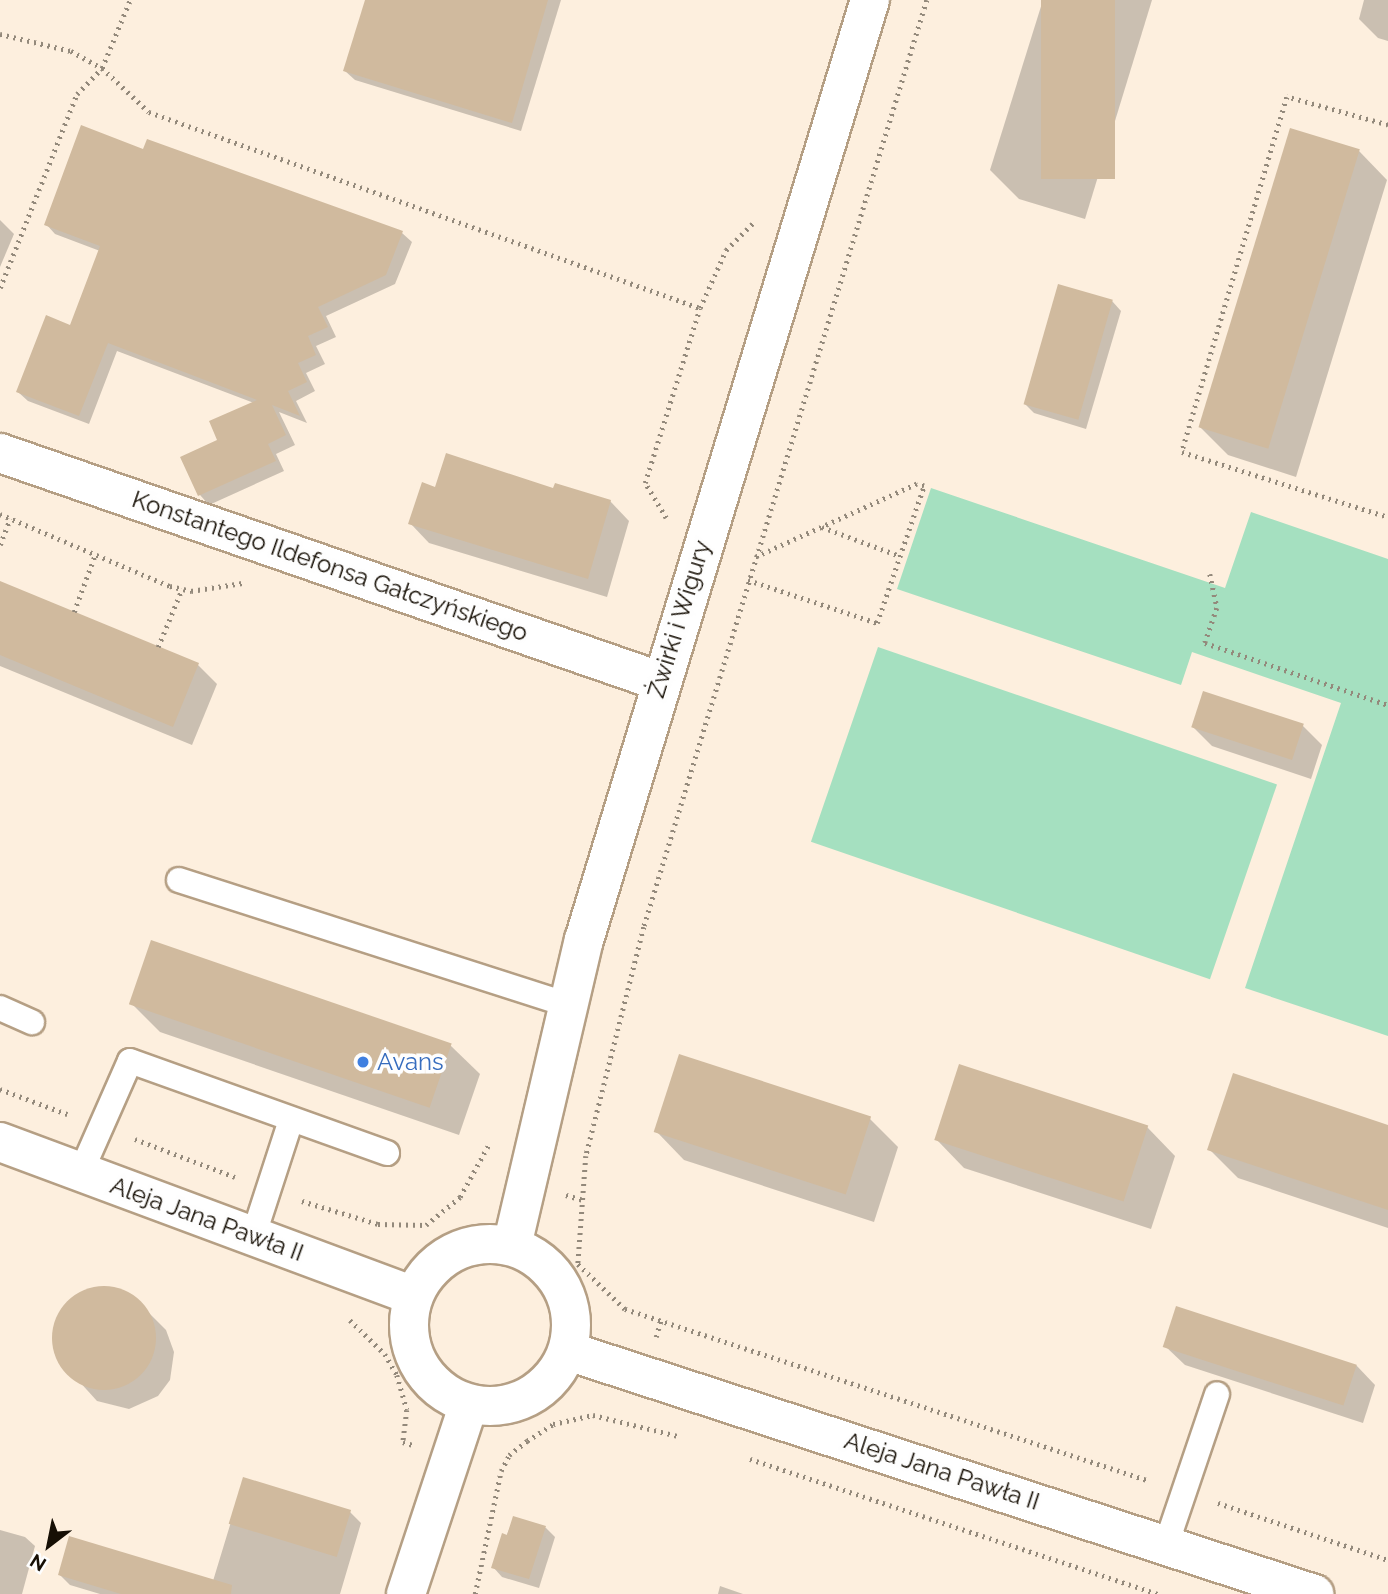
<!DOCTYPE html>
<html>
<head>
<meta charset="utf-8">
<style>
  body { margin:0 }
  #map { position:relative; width:1388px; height:1594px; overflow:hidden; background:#fdefde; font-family:Raleway,sans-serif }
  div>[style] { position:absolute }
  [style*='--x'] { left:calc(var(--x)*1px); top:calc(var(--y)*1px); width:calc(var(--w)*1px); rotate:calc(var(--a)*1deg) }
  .green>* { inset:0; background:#a5e0c0; transform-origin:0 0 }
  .shadow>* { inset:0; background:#0003 }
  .building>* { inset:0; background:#d0ba9e; transform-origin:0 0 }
  .round { border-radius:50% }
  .path>* { height:4.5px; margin-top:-2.25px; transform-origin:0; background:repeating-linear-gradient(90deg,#93897b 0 2px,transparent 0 7px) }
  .roads { filter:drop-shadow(2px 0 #b59f84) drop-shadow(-2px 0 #b59f84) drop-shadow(0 2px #b59f84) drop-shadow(0 -2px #b59f84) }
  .service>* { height:24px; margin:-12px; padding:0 12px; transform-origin:12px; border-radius:12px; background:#fff }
  .minor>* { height:38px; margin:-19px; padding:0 19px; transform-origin:19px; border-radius:19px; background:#fff }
  .minor>.ring { margin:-19px; padding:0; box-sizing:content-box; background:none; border:38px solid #fff; border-radius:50% }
  .dots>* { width:19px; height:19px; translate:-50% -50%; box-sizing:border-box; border:4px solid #fefefe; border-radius:50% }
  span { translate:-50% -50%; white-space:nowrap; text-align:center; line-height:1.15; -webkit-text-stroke:7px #fefefe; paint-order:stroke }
  .street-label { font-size:24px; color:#160f05 }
  .shop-label { font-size:24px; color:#366cbe }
  .left { translate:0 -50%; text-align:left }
  .north { position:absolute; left:14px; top:1510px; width:70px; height:70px; -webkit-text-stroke:5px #fefefe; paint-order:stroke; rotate:212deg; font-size:19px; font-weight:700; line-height:28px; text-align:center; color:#160f05 }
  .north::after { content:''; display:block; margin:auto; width:24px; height:32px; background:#160f05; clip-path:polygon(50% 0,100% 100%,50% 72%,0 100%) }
</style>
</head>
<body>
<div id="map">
  <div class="green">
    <div style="clip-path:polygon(931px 488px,1225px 588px,1251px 512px,1388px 559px,1388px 1036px,1245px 988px,1341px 703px,1192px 652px,1181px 685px,897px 589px)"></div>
    <div style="left:878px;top:647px;width:422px;height:206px;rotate:19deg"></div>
  </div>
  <div class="shadow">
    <div style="clip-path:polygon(367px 0,561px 0,521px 131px,355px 80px,345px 71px)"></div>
    <div style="clip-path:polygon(1043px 0,1152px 0,1085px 219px,1019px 199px,990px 170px)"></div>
    <div style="clip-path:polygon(1364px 0,1388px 0,1388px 41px,1378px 38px,1359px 19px)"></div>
    <div style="clip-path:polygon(148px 141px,402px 233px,412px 242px,395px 284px,326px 316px,336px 337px,316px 346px,325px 364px,306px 373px,315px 391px,296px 401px,307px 423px,279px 412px,295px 445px,276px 454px,284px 471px,209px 505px,200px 495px,182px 458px,220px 441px,254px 403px,117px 351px,89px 424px,28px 401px,18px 392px,71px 327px,100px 251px,55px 234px,46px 224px,144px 151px)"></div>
    <div style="clip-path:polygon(1359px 151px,1387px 180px,1296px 477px,1228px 455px,1200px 427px)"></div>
    <div style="clip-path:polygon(0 220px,14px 234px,0 267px)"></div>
    <div style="clip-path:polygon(1112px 301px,1121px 311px,1086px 429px,1034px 413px,1025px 404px)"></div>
    <div style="clip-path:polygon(555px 490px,610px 501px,629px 521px,607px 597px,429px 543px,410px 523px)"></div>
    <div style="clip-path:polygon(0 583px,198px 665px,217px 684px,192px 745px,0 666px)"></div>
    <div style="clip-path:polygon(1192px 726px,1303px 726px,1322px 745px,1311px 779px,1212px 746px)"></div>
    <div style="clip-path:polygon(131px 1003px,451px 1046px,480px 1074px,459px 1135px,160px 1032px)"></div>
    <div style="clip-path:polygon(870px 1119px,898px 1147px,874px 1222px,684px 1160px,656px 1131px)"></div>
    <div style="clip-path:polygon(1147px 1127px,1175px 1156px,1151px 1229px,964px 1168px,936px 1139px)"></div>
    <div style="clip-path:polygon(1388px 1127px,1388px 1228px,1238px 1178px,1209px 1149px)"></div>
    <div style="clip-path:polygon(100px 1288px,135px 1299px,166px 1330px,174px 1352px,170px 1380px,158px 1396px,129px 1409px,97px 1401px,57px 1357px,55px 1328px,67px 1304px)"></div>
    <div style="clip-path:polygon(1165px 1346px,1356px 1365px,1375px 1385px,1363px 1423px,1185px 1365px)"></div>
    <div style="clip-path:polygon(244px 1479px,350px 1512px,361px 1523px,340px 1594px,100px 1594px,70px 1585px,59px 1574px,213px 1581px)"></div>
    <div style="clip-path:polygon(514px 1518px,546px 1528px,555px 1537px,539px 1588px,502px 1577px,493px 1567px)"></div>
    <div style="clip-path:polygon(0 1530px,25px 1537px,35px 1546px,22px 1594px,0 1594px)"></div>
    <div style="clip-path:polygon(720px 1586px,743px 1594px,718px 1594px)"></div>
  </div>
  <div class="building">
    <div style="clip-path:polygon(365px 0,548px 0,512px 123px,343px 71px)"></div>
    <div style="left:1041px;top:0;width:74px;height:179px"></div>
    <div style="clip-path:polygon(81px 125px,143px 149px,147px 139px,403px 231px,386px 275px,318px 307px,328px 327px,308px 336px,316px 355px,298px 363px,307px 382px,288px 391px,300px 416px,272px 405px,286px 435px,268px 444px,276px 461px,198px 496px,180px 457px,217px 440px,209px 421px,257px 400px,108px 343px,79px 416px,16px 392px,46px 315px,70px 325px,100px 246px,44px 225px)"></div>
    <div style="left:1290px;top:128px;width:73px;height:313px;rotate:17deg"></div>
    <div style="left:1058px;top:284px;width:57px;height:125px;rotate:16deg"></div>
    <div style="clip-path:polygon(446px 453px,553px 488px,555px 483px,611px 500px,588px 579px,408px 524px,422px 482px,435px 487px)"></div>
    <div style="clip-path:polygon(0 581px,199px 663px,173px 727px,0 655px)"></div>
    <div style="left:1203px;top:691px;width:106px;height:38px;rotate:18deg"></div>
    <div style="left:151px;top:940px;width:318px;height:68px;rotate:19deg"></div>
    <div style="left:679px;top:1054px;width:202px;height:82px;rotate:18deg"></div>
    <div style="left:959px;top:1064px;width:199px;height:80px;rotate:18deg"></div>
    <div style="clip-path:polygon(1233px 1073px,1388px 1125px,1388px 1210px,1207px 1150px)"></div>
    <div class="round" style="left:52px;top:1286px;width:104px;height:104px"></div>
    <div style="left:1176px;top:1306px;width:190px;height:43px;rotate:18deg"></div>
    <div style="left:243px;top:1477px;width:113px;height:49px;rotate:17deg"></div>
    <div style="clip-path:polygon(513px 1516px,546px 1526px,529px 1579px,491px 1568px,502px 1533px,507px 1535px)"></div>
    <div style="clip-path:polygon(69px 1536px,232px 1585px,231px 1594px,121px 1594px,58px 1575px)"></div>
  </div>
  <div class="path">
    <div style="--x:927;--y:0;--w:969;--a:106.98"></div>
    <div style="--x:644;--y:927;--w:236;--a:104.2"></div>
    <div style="--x:586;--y:1156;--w:108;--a:94.2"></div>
    <div style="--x:578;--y:1264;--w:65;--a:43.8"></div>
    <div style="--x:625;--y:1309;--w:552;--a:18.14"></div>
    <div style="--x:0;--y:34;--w:73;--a:13.5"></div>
    <div style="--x:71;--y:51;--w:35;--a:29"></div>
    <div style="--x:102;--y:68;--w:64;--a:43.1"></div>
    <div style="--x:149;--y:112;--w:585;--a:19.58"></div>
    <div style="--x:1388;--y:125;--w:105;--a:-164.5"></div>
    <div style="--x:1287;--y:97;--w:370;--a:106.5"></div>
    <div style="--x:1182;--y:452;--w:216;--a:17.5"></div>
    <div style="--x:0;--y:288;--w:209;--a:-68.4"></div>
    <div style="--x:77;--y:94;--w:36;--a:-46"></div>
    <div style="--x:102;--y:68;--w:74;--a:-67.6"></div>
    <div style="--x:0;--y:514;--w:185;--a:23"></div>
    <div style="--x:170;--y:586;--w:22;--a:13"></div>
    <div style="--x:191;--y:591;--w:52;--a:-8.9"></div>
    <div style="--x:666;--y:518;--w:41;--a:-121"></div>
    <div style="--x:645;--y:483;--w:183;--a:-72.6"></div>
    <div style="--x:700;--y:308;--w:64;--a:-65.9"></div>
    <div style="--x:726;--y:250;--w:42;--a:-45"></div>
    <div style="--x:822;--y:527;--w:83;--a:20.4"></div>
    <div style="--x:0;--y:545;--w:28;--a:-69"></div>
    <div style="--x:1210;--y:574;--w:35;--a:78"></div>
    <div style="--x:1217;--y:608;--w:37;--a:109"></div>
    <div style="--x:1205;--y:643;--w:193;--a:18.7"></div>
    <div style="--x:748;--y:580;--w:136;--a:18.4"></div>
    <div style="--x:877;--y:623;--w:145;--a:-71.1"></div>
    <div style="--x:924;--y:486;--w:7;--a:-164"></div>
    <div style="--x:917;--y:484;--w:179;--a:155.6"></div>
    <div style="--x:74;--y:612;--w:61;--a:-69.8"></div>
    <div style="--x:158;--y:647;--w:63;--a:-67.5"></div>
    <div style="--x:0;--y:1089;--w:72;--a:20.5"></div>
    <div style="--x:135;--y:1139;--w:107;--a:20.8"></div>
    <div style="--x:566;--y:1195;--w:19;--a:16"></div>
    <div style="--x:302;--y:1201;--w:79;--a:16.8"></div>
    <div style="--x:378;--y:1224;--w:48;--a:1.2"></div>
    <div style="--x:426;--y:1225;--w:44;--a:-39.5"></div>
    <div style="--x:460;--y:1197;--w:60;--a:-61.3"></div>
    <div style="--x:350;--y:1320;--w:49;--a:44.2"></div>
    <div style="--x:385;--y:1354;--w:24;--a:60"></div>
    <div style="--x:397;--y:1375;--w:36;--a:74"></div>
    <div style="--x:407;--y:1410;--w:32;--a:97"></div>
    <div style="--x:403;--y:1442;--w:10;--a:17"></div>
    <div style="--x:656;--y:1337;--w:18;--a:-74"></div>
    <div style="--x:750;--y:1459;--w:430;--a:18.3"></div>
    <div style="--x:1218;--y:1503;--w:179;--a:18.5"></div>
    <div style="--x:475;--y:1594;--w:126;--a:-78.1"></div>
    <div style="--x:501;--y:1471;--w:18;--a:-63"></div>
    <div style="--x:509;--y:1455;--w:23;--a:-38"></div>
    <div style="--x:527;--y:1441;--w:31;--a:-33"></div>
    <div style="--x:553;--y:1424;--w:41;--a:-12.7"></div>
    <div style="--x:593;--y:1415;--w:88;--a:13.9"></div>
  </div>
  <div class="roads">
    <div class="service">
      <div style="--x:179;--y:880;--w:409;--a:17.8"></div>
      <div style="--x:0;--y:1008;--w:35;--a:24"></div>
      <div style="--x:81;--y:1172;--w:121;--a:-66.2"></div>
      <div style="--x:130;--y:1061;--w:273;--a:19.7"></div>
      <div style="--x:253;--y:1237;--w:123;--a:-72"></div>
      <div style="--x:1166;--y:1545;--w:159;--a:-71.3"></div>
    </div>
    <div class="minor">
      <div style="--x:0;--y:453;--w:697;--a:19.08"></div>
      <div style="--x:0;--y:1142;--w:441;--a:20.4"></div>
      <div class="ring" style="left:409px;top:1244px;width:124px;height:124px"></div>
      <div style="--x:512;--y:1246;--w:314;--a:-76.8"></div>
      <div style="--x:584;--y:940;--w:983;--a:-73.08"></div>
      <div style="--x:568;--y:1351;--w:785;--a:18.04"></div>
      <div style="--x:406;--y:1594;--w:200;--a:-71.7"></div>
    </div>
  </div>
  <div class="dots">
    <div style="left:363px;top:1062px;background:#3f7fe0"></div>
  </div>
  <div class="street-label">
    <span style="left:330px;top:566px;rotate:19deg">Konstantego Ildefonsa Gałczyńskiego</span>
    <span style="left:679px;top:619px;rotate:-73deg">Żwirki i Wigury</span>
    <span style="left:207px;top:1219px;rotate:20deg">Aleja Jana Pawła II</span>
    <span style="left:942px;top:1471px;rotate:18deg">Aleja Jana Pawła II</span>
  </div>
  <div class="shop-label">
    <span class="left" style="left:377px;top:1062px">Avans</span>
  </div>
  <div class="north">N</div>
</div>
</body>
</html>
